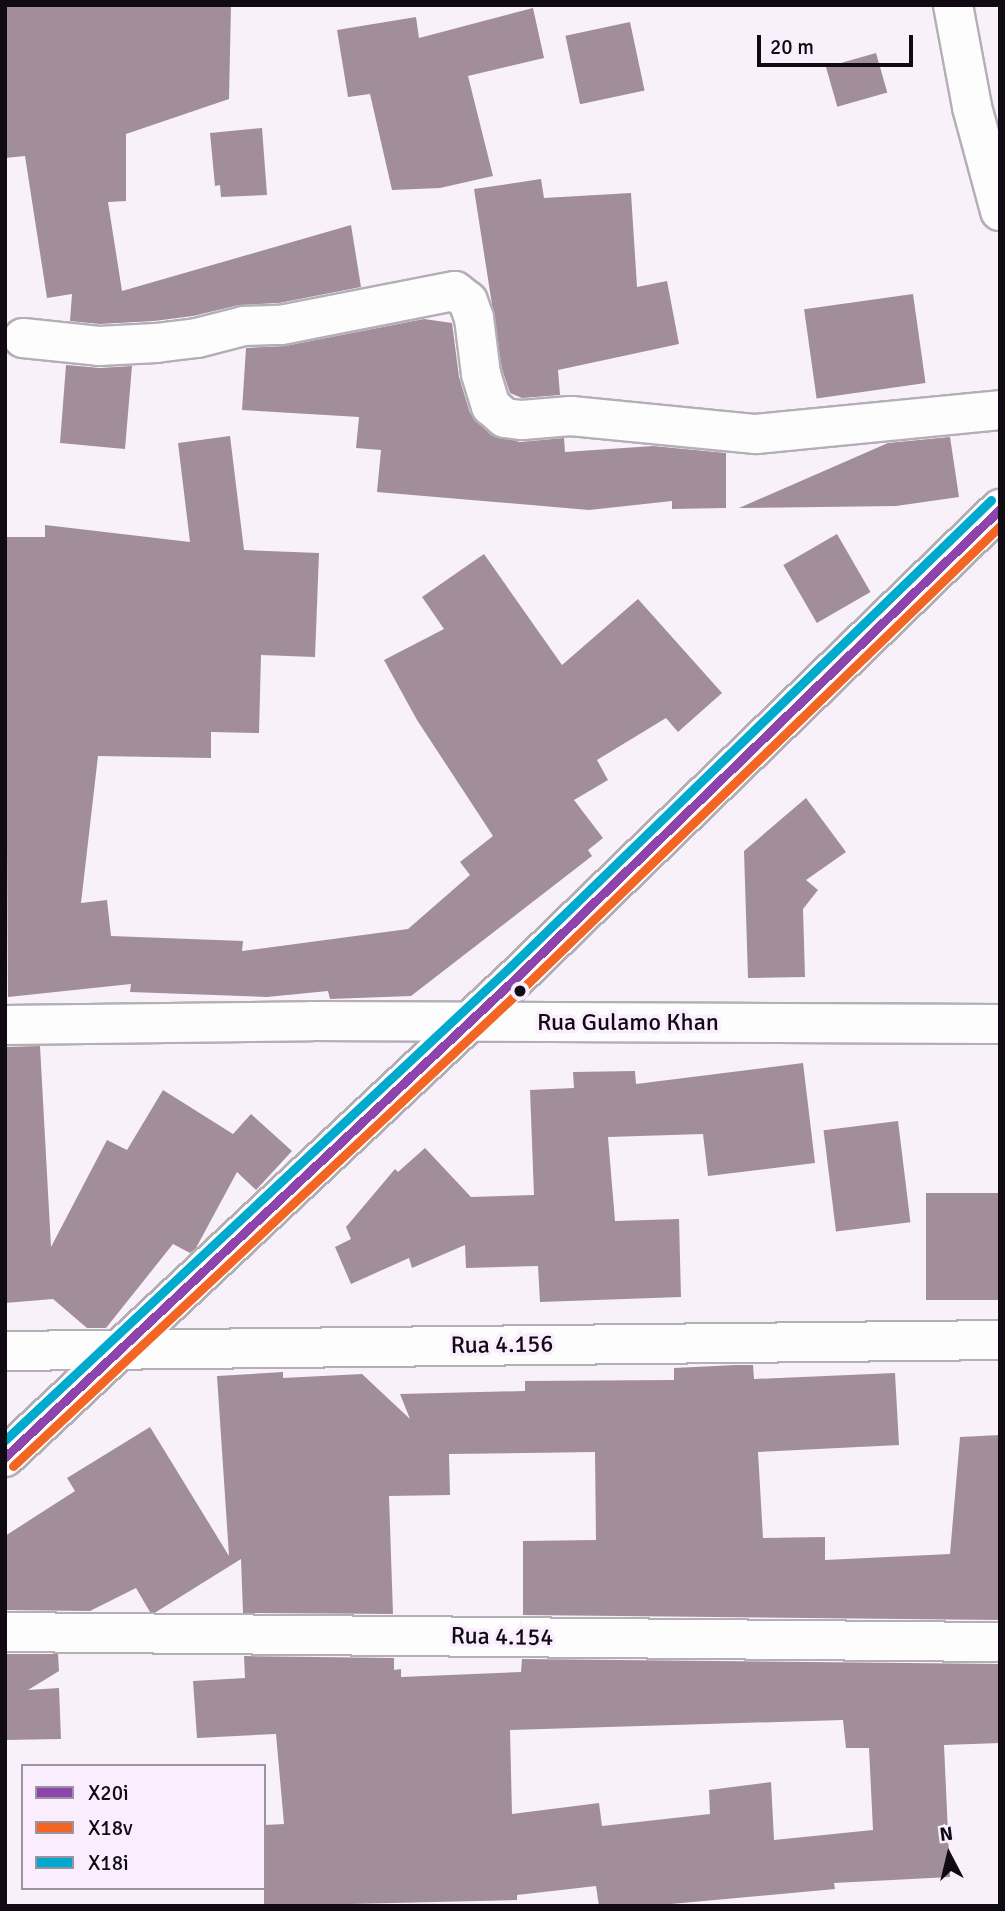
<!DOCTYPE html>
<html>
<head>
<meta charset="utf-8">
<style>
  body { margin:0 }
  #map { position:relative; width:1005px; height:1911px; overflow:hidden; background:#f8f1fa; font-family:Signika,sans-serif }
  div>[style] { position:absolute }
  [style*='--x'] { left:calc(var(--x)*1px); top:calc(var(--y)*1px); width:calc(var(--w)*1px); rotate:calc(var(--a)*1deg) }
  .building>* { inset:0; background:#a18e9a; transform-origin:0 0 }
  .roads { filter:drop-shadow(2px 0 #b4aeb6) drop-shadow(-2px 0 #b4aeb6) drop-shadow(0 2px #b4aeb6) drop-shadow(0 -2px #b4aeb6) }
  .minor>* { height:38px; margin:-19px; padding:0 19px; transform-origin:19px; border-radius:19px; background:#fefdfe }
  .secondary>* { height:38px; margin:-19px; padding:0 19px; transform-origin:19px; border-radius:19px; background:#fefdfe }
  .bus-1>* { height:9px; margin:-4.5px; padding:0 4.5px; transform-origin:4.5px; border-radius:4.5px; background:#8e44ad }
  .bus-2>* { height:9px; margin:-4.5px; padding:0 4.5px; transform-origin:4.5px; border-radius:4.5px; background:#f26522 }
  .bus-3>* { height:9px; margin:-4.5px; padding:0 4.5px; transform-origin:4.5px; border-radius:4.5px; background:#00a9ce }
  .dots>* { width:19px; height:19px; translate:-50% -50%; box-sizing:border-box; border:4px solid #faedfe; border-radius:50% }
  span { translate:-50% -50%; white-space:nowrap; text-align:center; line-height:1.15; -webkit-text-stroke:7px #faedfe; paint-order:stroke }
  .street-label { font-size:24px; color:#100b12 }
  .frame { position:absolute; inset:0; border:7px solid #100b12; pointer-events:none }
  .legend { position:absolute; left:21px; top:1764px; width:245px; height:126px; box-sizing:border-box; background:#faedfe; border:2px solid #9c93a0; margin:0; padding:9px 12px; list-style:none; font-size:21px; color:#100b12 }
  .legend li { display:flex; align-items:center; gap:14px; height:35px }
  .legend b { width:35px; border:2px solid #9c93a0 }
  .north { position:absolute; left:914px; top:1820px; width:70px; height:70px; -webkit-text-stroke:5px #faedfe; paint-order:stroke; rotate:353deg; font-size:19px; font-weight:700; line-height:28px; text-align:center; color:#100b12 }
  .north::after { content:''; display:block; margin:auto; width:24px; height:32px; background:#100b12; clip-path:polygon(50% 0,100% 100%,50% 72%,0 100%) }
  .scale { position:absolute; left:757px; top:35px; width:156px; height:32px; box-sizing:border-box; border:4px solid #100b12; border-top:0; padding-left:9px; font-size:21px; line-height:24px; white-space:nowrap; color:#100b12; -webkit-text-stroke:5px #faedfe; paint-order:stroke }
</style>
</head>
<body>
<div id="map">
  <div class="building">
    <div style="clip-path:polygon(5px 5px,231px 5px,229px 99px,126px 134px,126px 201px,108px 202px,122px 291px,351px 225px,361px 287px,279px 303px,239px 305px,193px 316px,154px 321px,100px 324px,70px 321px,72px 294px,47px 298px,25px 156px,5px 158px)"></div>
    <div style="clip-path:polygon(533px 8px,544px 58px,468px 76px,493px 176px,440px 188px,392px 190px,370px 94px,348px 97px,337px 30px,416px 17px,419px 38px)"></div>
    <div style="left:630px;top:22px;width:70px;height:66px;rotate:78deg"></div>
    <div style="left:876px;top:53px;width:41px;height:52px;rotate:74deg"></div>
    <div style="clip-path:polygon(262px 128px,267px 195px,221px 197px,220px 185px,215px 186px,210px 133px)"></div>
    <div style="clip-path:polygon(541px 179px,544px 198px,631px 193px,637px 287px,667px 281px,679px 344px,558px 370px,560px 395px,522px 398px,510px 393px,502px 369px,474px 189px)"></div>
    <div style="left:913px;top:294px;width:90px;height:110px;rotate:82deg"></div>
    <div style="clip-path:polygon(424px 319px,452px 323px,459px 377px,470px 413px,491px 435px,520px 442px,564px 438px,565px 452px,653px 446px,726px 453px,726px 508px,672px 509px,672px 501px,589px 510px,377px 492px,381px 450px,356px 448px,359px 417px,242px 410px,246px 348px,285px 346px)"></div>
    <div style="clip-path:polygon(66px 365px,100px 368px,132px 366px,125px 449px,60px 443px)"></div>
    <div style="clip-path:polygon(230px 436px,244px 550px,319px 553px,315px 657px,261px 655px,259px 733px,211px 732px,211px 758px,98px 756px,81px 903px,107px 900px,111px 936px,243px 941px,242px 951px,408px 929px,470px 875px,460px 862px,493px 836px,417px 720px,384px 660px,444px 629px,422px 597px,484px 554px,562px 665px,638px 599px,722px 693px,678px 732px,666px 718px,597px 760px,608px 780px,574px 800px,603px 838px,588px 850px,592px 856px,411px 996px,330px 999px,328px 991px,267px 997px,130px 992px,131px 984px,8px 997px,5px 537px,45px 537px,45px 525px,190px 542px,178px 443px)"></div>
    <div style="clip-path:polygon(950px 437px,959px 497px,896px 506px,739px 508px,888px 443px)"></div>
    <div style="left:837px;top:534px;width:67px;height:62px;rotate:60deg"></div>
    <div style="clip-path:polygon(806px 798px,846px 852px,806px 880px,818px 890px,803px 909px,805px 977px,748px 978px,744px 851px)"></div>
    <div style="clip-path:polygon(40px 1046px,51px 1247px,107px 1140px,127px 1150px,163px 1090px,233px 1134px,251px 1114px,292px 1151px,256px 1190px,237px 1172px,196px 1248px,190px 1253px,173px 1244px,106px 1328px,87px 1328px,53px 1299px,5px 1303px,5px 1047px)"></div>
    <div style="clip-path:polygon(803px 1063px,815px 1163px,708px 1176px,703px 1134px,608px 1137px,615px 1221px,679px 1219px,681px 1297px,540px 1302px,538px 1266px,466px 1268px,465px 1245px,412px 1268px,409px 1258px,351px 1284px,335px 1247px,351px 1239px,346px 1227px,395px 1169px,398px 1172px,425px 1148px,471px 1197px,534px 1195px,530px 1090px,574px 1088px,573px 1072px,635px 1071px,636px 1084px)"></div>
    <div style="left:898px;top:1121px;width:102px;height:75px;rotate:83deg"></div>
    <div style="left:1000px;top:1193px;width:107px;height:74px;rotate:90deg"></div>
    <div style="clip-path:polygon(736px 1365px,753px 1365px,754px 1379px,895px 1373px,899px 1445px,758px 1452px,763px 1538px,825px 1537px,825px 1560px,950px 1554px,960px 1437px,1000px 1435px,1000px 1620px,523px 1615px,523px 1541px,596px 1540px,595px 1452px,449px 1454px,450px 1495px,389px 1496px,393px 1614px,243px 1613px,241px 1559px,156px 1612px,150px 1612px,136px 1588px,90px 1611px,5px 1610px,5px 1536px,75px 1491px,67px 1478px,150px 1427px,229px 1556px,217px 1376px,283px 1372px,283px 1378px,362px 1374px,410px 1419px,400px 1394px,525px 1391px,525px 1381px,674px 1380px,674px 1368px)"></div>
    <div style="clip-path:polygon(5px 1654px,58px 1654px,59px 1671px,28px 1690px,59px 1688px,61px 1739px,5px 1740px)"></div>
    <div style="clip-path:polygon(evenodd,244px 1656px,394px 1658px,394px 1670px,401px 1669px,401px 1677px,521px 1672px,522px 1659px,1000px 1664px,1000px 1743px,944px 1745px,950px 1877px,834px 1883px,835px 1889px,649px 1906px,599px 1906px,596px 1886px,517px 1895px,517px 1900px,264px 1906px,264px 1825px,284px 1824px,276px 1734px,197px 1738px,193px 1681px,245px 1678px,244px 1656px,843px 1720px,846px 1748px,869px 1748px,873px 1830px,774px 1840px,771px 1782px,709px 1790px,710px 1814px,602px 1826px,599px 1803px,512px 1814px,510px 1730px,843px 1720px)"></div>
  </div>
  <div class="roads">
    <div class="minor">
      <div style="--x:953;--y:5;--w:104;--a:79.4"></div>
      <div style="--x:972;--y:107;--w:108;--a:74.9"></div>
      <div style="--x:23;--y:338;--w:76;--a:6"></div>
      <div style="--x:99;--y:346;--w:57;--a:-3"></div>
      <div style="--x:156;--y:343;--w:41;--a:-7"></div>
      <div style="--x:197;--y:338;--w:49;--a:-14.3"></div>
      <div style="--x:244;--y:326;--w:37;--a:-2"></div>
      <div style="--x:281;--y:325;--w:177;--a:-11.1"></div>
      <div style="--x:455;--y:291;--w:16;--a:38"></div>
      <div style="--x:468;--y:301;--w:18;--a:71"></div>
      <div style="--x:474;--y:318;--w:56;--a:82.9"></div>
      <div style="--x:481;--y:374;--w:34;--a:73"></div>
      <div style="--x:491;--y:406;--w:18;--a:41"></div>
      <div style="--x:505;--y:418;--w:17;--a:7"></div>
      <div style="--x:522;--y:420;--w:49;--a:-4.7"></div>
      <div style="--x:571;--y:416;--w:186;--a:5.6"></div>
      <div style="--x:756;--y:434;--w:245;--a:-5.6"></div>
      <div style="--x:5;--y:1025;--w:306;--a:-0.7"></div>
      <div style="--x:311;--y:1021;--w:689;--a:0.25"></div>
      <div style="--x:5;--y:1351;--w:995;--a:-0.63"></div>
      <div style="--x:5;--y:1632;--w:995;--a:0.58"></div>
    </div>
    <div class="secondary">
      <div style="--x:5;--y:1457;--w:705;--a:-43.16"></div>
      <div style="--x:519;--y:975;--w:670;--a:-44.09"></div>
    </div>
  </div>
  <div class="bus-1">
    <div style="--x:5;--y:1457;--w:705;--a:-43.16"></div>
    <div style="--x:519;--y:975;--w:670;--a:-44.09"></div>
  </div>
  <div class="bus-2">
    <div style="--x:13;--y:1466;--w:705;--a:-43.16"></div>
    <div style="--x:527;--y:984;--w:658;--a:-44.08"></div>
  </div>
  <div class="bus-3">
    <div style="--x:5;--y:1440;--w:693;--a:-43.13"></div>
    <div style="--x:511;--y:966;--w:669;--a:-44.15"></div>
  </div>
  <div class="dots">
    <div style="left:520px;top:991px;background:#100b12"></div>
  </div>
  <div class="street-label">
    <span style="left:628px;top:1023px">Rua Gulamo Khan</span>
    <span style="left:502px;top:1345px;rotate:-1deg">Rua 4.156</span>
    <span style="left:502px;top:1637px;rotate:1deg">Rua 4.154</span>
  </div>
  <div class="frame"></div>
  <ul class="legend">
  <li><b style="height:9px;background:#8e44ad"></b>X20i</li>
  <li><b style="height:9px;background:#f26522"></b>X18v</li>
  <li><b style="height:9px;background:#00a9ce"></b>X18i</li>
  </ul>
  <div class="north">N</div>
  <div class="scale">20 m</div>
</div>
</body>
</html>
